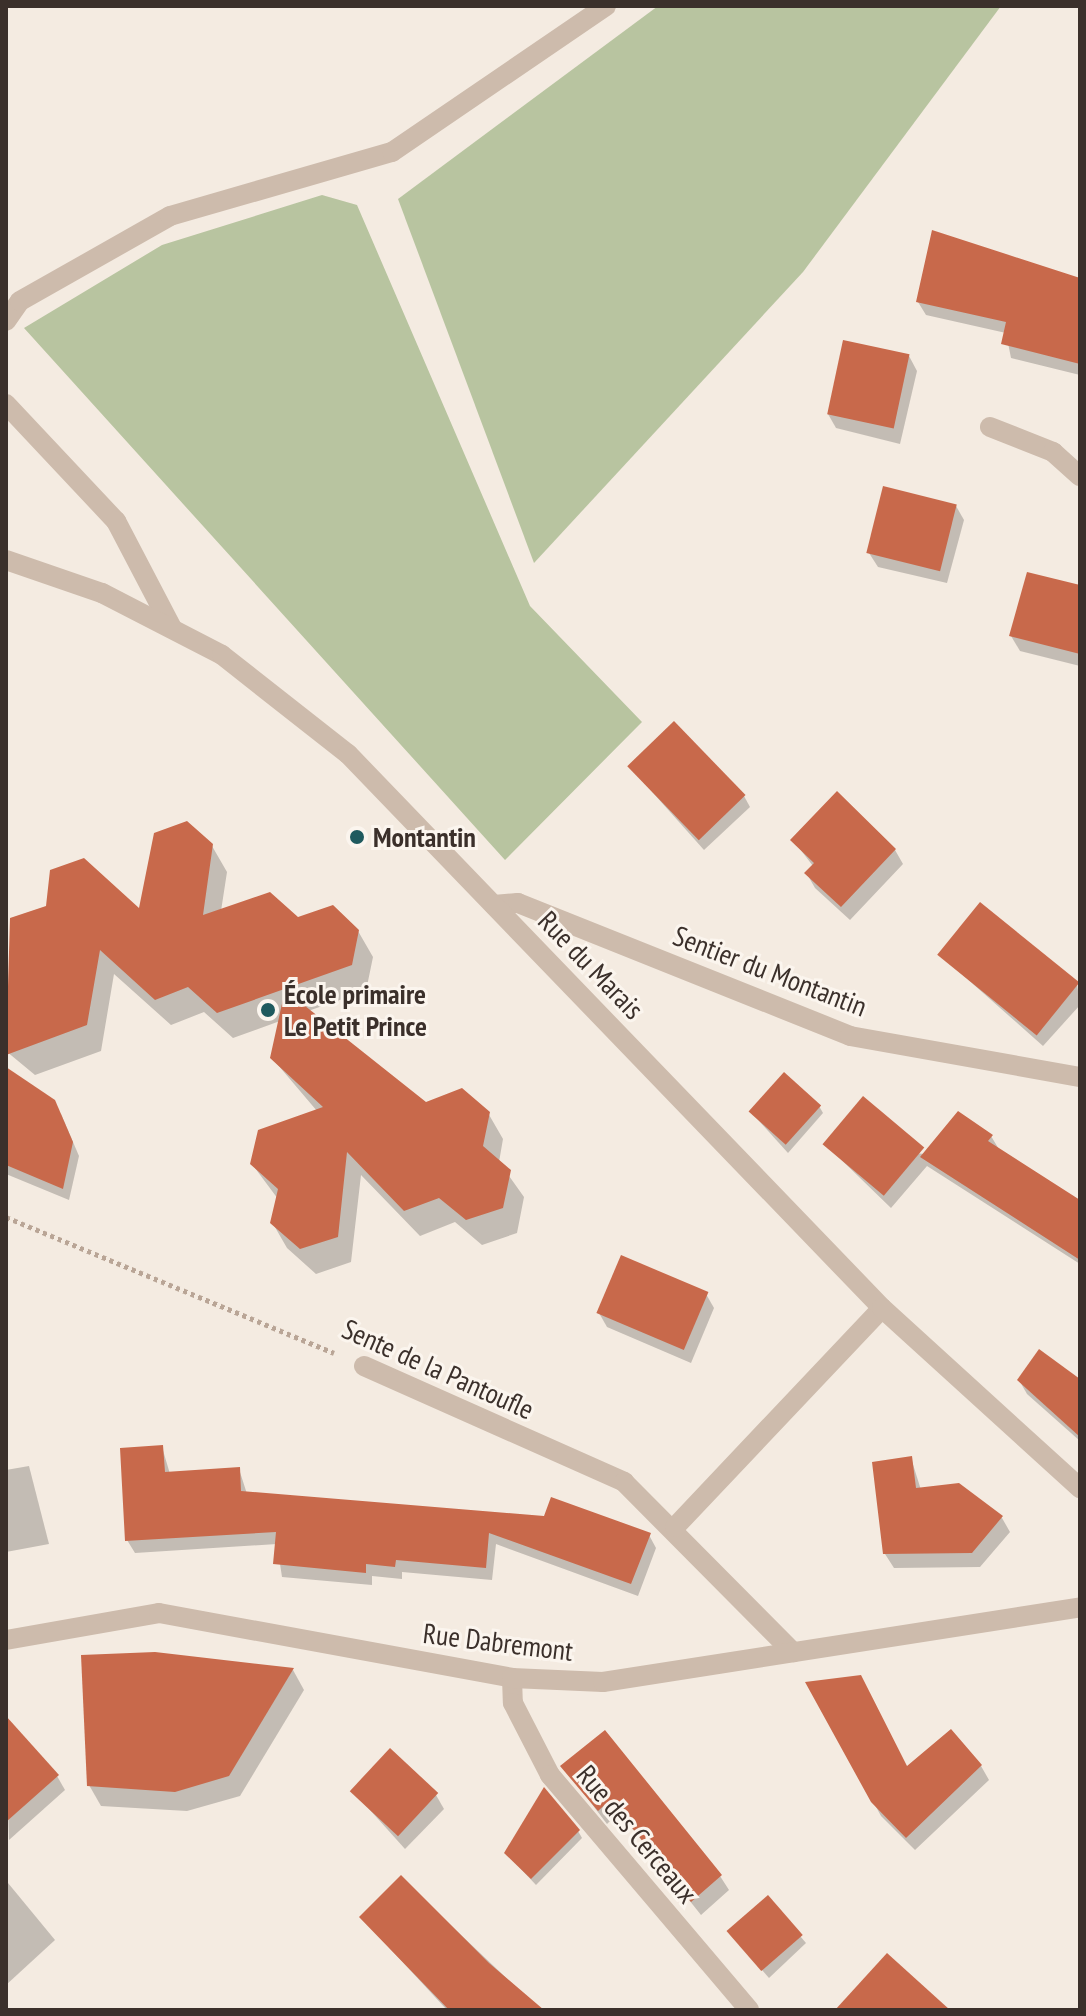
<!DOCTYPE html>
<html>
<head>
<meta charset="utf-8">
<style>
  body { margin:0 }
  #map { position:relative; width:1086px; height:2016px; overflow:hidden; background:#f4ebe1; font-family:"PT Sans Narrow",sans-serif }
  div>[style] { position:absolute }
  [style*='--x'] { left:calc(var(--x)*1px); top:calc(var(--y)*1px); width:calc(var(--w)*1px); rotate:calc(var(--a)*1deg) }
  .green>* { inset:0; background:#b8c4a0 }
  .shadow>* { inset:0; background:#0003 }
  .building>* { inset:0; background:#c8694b; transform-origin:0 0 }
  .path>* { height:5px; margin-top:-2.5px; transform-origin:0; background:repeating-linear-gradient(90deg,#b9a596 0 4px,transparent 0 8px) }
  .service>* { height:20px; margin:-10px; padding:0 10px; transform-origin:10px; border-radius:10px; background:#cdbbac }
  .minor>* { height:20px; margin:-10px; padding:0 10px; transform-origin:10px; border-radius:10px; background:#cdbbac }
  .tertiary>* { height:20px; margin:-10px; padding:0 10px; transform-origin:10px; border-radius:10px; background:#cdbbac }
  .dots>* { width:22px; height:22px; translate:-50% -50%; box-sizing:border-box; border:4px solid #fbf5ee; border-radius:50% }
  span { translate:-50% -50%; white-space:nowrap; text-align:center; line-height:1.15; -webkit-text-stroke:6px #fbf5ee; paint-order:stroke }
  .poi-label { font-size:28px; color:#3b302b; font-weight:700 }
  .left { translate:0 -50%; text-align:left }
  .street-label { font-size:28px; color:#3b302b }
  .frame { position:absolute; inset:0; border:8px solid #3b302b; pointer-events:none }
</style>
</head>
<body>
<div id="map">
  <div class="green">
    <div style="clip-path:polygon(658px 6px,1001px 6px,803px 272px,534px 563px,398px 199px)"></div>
    <div style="clip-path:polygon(322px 195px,357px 205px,530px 606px,642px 722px,505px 860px,24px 328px,162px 245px)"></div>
  </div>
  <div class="shadow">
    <div style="clip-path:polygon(1080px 280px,1080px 375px,1011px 358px,1006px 333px,926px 315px,918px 302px)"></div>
    <div style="clip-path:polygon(909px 356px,917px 371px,900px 444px,836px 428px,828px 414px)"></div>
    <div style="clip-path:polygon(956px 506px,964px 520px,947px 583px,878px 567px,869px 553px)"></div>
    <div style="clip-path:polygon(1080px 587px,1080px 666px,1020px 651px,1011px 636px)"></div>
    <div style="clip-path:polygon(629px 766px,744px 796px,750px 807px,704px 850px)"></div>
    <div style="clip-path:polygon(793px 840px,895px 850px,903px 864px,850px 920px,815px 888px,807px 874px,813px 866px)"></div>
    <div style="clip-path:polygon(212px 846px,227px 872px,221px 911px,358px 931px,373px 957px,366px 991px,308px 1011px,425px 1104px,488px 1113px,503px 1139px,499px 1162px,524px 1197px,517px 1233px,482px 1245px,455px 1222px,420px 1236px,361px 1175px,351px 1262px,316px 1274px,287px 1248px,272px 1222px,278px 1199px,252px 1164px,317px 1111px,272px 1058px,280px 1021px,233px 1038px,204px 1012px,171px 1025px,114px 974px,101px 1051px,35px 1075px,6px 1051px,11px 920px,141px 912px)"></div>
    <div style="clip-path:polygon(938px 953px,1077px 984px,1080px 1005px,1043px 1046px)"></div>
    <div style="clip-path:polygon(6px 1070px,61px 1114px,79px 1156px,69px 1200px,6px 1174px)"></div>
    <div style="clip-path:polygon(819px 1106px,823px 1113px,788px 1153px,751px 1112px)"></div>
    <div style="clip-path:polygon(991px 1136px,1000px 1151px,1080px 1203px,1080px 1264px,927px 1166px,891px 1208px,826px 1145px,925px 1154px)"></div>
    <div style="clip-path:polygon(706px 1294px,714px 1308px,691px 1363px,607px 1327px,599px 1313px)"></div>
    <div style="clip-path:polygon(1019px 1380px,1080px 1383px,1080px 1441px,1027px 1394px)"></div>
    <div style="clip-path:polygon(162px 1447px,170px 1474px,239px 1469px,247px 1494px,649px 1535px,656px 1548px,638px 1596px,496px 1544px,492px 1580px,402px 1572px,402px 1579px,372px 1576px,372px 1585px,282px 1577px,277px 1544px,135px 1553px,127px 1540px)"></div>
    <div style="clip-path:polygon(911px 1458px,921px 1490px,958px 1485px,1002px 1518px,1010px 1532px,980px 1567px,894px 1568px,885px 1554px)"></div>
    <div style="clip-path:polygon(29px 1466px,49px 1544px,6px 1552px,6px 1470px)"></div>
    <div style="clip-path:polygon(293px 1670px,304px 1690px,240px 1796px,187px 1811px,101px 1806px,89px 1785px)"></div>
    <div style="clip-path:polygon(808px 1683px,907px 1769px,981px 1766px,989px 1780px,915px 1850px,881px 1816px)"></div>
    <div style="clip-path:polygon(6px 1741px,57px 1776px,65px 1790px,9px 1840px)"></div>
    <div style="clip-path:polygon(563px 1766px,720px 1876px,729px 1890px,701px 1915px,619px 1812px,607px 1824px)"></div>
    <div style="clip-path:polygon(352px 1790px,436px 1795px,444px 1809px,405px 1849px)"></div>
    <div style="clip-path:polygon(578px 1831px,582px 1838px,536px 1885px,506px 1853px)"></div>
    <div style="clip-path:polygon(401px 1878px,540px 2010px,447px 2010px,361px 1917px)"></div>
    <div style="clip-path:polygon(8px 1883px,55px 1940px,6px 1985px,6px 1885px)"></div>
    <div style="clip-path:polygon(768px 1898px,806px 1943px,769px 1978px,734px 1938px)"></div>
  </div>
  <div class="building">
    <div style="clip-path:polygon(932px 230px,1080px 278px,1080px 364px,1001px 344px,1006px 322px,916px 302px)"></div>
    <div style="left:843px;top:340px;width:68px;height:76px;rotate:12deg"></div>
    <div style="left:883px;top:486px;width:76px;height:69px;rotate:14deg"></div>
    <div style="clip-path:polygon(1027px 572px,1080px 585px,1080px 654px,1009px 636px)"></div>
    <div style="left:674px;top:721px;width:103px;height:65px;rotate:46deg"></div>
    <div style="clip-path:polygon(837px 791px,896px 849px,841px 907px,804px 873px,814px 863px,790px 840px)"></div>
    <div style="clip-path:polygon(187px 821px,213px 844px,203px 915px,270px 892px,298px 917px,333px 905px,359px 930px,352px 965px,217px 1013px,188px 987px,155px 1000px,100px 950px,87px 1025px,6px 1055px,10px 918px,46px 906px,50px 870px,84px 858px,139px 908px,154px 833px)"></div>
    <div style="left:980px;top:902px;width:128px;height:68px;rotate:39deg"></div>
    <div style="clip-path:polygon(285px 990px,426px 1102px,462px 1088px,490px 1112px,483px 1146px,511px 1170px,503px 1208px,466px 1220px,439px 1198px,404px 1211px,347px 1152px,338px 1237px,300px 1249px,270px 1223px,278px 1189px,250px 1164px,258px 1130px,323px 1107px,270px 1058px)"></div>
    <div style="clip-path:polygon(6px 1067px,55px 1100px,73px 1142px,63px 1189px,6px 1165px)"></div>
    <div style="left:784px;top:1072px;width:50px;height:53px;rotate:42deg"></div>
    <div style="left:863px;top:1096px;width:80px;height:63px;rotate:40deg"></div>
    <div style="clip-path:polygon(958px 1111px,993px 1135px,988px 1141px,1080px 1200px,1080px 1260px,920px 1157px)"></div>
    <div style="left:621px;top:1255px;width:95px;height:63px;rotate:23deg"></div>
    <div style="clip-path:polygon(1039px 1349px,1080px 1379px,1080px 1437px,1017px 1380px)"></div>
    <div style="clip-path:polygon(163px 1445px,165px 1472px,240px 1467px,241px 1491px,544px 1516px,551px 1497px,651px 1533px,631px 1584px,489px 1533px,486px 1568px,396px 1560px,395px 1567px,366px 1564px,366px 1573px,273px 1564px,276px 1532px,125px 1541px,120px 1448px)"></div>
    <div style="clip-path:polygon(912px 1456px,916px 1488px,959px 1483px,1003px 1516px,972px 1553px,883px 1554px,872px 1462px)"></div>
    <div style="clip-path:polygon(155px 1652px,294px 1668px,229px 1776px,175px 1792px,87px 1786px,81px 1655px)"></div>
    <div style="clip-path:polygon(861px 1675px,907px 1766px,951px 1729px,982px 1765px,906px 1838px,871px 1802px,805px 1682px)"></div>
    <div style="clip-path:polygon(6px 1716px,59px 1775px,6px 1822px)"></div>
    <div style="clip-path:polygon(605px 1730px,722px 1875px,691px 1902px,610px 1800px,598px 1811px,560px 1766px)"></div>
    <div style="left:390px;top:1748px;width:66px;height:59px;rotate:43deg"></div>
    <div style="clip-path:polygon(544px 1787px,580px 1830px,531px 1879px,504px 1853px)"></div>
    <div style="clip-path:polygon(401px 1875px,489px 1963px,544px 2010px,449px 2010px,359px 1917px)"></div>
    <div style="left:768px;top:1895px;width:53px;height:55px;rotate:49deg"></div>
    <div style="clip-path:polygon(887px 1953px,950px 2010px,835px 2010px)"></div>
  </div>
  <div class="path">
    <div style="--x:6;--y:1217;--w:355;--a:22.5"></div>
  </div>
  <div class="service">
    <div style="--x:6;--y:321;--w:24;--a:-55"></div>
    <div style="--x:20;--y:301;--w:172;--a:-29.5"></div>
    <div style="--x:170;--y:216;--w:231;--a:-16.1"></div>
    <div style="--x:392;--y:152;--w:259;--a:-34.3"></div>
    <div style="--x:6;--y:404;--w:161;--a:46.8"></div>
    <div style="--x:116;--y:521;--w:121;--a:62.4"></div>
  </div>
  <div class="minor">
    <div style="--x:990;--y:427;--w:68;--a:21.6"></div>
    <div style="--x:1053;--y:452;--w:36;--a:42"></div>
    <div style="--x:494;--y:905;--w:24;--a:-5"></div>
    <div style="--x:518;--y:903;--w:358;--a:21.8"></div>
    <div style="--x:850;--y:1036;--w:234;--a:10.1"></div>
    <div style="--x:364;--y:1366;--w:285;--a:24"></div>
    <div style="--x:624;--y:1482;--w:240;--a:45.2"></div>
    <div style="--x:675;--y:1527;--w:301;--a:-46.6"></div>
    <div style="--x:512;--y:1678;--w:25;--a:88"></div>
    <div style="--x:513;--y:1703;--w:81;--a:62.8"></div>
    <div style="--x:550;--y:1775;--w:308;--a:49.7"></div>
  </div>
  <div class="tertiary">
    <div style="--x:6;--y:560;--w:102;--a:19"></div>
    <div style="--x:102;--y:593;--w:135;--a:27.3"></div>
    <div style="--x:222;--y:655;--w:160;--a:38.2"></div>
    <div style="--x:348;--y:754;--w:769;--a:46.05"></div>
    <div style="--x:882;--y:1308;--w:268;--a:42.3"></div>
    <div style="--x:6;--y:1640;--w:155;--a:-10"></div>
    <div style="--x:159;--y:1613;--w:359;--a:10.4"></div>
    <div style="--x:512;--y:1678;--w:91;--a:2.5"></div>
    <div style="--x:603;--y:1682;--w:483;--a:-8.9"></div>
  </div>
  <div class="dots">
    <div style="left:357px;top:837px;background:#1f5a5e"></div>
    <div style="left:268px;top:1010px;background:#1f5a5e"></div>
  </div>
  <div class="poi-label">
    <span class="left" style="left:373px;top:837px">Montantin</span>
    <span class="left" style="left:284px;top:1010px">École primaire<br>Le Petit Prince</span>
  </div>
  <div class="street-label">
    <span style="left:591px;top:965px;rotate:46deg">Rue du Marais</span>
    <span style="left:770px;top:971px;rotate:21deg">Sentier du Montantin</span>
    <span style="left:438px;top:1369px;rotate:24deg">Sente de la Pantoufle</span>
    <span style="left:498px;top:1642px;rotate:7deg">Rue Dabremont</span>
    <span style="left:637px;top:1834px;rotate:50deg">Rue des Cerceaux</span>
  </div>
  <div class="frame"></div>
</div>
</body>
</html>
